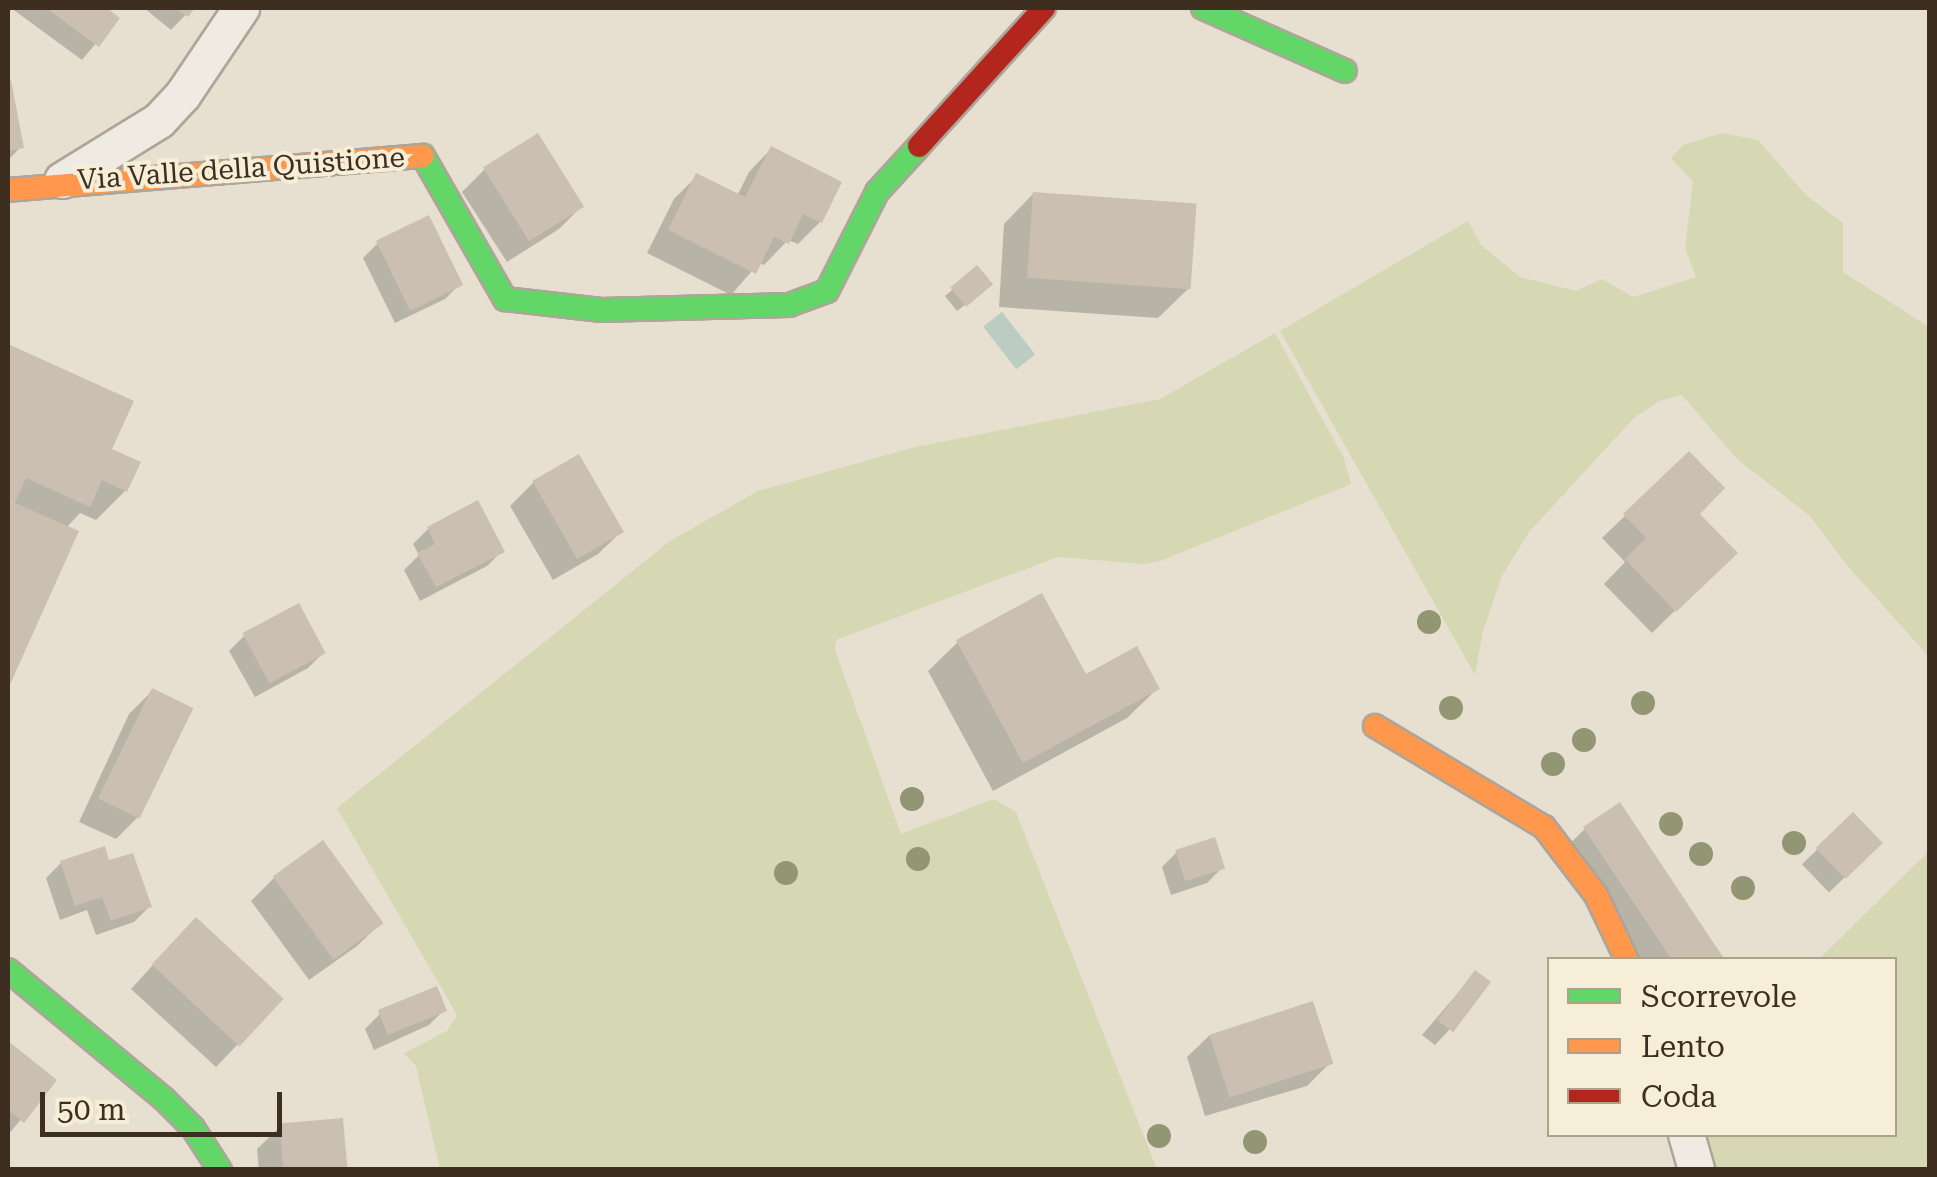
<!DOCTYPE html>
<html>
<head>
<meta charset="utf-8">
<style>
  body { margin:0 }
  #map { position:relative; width:1937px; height:1177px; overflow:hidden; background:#e7e0d1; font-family:"Roboto Serif",serif }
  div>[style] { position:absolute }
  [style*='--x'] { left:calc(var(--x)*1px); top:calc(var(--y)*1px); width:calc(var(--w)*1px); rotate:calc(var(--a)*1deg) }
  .green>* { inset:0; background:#d6d7b3 }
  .water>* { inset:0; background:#bcccc2; transform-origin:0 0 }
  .shadow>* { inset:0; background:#0003; transform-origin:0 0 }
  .building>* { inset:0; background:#cbbfb2; transform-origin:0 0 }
  .roads { filter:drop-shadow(2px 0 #ada599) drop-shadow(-2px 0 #ada599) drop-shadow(0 2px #ada599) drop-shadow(0 -2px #ada599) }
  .street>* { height:35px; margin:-17.5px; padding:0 17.5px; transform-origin:17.5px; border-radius:17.5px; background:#efebe3 }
  .fast>* { height:22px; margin:-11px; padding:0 11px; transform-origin:11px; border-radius:11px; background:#63d668 }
  .slow>* { height:22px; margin:-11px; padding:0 11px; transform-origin:11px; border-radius:11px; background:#ff974d }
  .jam>* { height:22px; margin:-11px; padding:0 11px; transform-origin:11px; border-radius:11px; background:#b3261e }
  .trees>* { width:24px; height:24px; margin:-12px; border-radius:50%; background:#929673 }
  span { translate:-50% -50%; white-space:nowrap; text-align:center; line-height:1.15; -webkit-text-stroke:8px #f7eed8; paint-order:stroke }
  .street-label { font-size:28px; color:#3d2e20 }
  .frame { position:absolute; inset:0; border:10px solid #3d2e20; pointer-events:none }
  .legend { position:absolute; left:1547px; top:957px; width:350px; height:180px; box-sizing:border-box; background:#f7eed8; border:2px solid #ada18e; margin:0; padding:12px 18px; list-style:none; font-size:30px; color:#3d2e20 }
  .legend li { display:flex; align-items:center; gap:20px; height:50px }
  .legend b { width:50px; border:2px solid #ada18e }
  .scale { position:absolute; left:40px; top:1092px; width:242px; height:45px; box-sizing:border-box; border:5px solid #3d2e20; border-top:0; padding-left:12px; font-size:30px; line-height:35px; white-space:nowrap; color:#3d2e20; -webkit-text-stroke:8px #f7eed8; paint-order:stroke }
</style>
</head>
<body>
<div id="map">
  <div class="green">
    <div style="clip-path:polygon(1722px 133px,1758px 140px,1806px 195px,1843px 223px,1843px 272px,1929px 327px,1929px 657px,1846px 564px,1810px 516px,1737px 459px,1682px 395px,1659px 401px,1634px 418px,1529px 532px,1502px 576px,1483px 631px,1475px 675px,1280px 331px,1468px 221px,1481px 245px,1520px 277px,1576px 291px,1602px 279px,1633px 297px,1696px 277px,1685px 248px,1693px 182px,1671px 158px,1683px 145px)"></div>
    <div style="clip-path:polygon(1275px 333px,1344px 458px,1351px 484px,1160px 561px,1144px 564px,1058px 557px,836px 640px,835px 650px,901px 834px,994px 799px,1016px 812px,1156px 1167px,440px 1169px,416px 1066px,404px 1053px,447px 1031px,457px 1015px,337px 808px,670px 541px,758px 491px,915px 447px,1160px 399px)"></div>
    <div style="clip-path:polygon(1929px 851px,1929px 1169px,1714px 1169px,1704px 1135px,1894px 1134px,1894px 960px,1819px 959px)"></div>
  </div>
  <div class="water">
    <div style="left:1002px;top:312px;width:54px;height:24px;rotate:52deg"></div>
  </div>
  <div class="shadow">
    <div style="clip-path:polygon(11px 8px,102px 8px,117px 18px,82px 60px)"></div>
    <div style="clip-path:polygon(144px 8px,192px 8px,171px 30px)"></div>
    <div style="clip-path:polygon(8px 83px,21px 147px,8px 160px)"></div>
    <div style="clip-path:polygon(771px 149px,820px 222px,798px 244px,788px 240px,764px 265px,759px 263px,731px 295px,647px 253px,674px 199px,697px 176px,737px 196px,749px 172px)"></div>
    <div style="clip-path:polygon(485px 169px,581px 207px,559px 229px,507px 262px,462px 192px)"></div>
    <div style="clip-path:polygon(1033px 194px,1188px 289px,1158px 318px,999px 307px,1004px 224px)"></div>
    <div style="clip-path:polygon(378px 243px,460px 284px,445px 299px,395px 323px,363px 258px)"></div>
    <div style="clip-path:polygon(977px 268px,983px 291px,957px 311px,945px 296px)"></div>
    <div style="clip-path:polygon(8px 347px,131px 402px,109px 451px,125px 491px,96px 520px,80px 513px,66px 528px,75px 532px,8px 683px)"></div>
    <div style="clip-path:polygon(1689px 454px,1696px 514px,1734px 553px,1652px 633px,1604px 584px,1625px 562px,1602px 538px)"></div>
    <div style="clip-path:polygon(578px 457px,621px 532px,598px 554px,553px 580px,510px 506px,533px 483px)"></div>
    <div style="clip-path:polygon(428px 529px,502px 551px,487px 566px,420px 601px,404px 570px,419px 555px,413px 544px)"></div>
    <div style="clip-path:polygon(244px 636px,323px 653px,308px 668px,255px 697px,229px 651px)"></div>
    <div style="clip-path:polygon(958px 642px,1085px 677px,1157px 689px,1127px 718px,993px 791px,928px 671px)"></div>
    <div style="clip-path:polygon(152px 691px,138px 817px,116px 839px,79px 822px,129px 714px)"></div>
    <div style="left:1853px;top:815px;width:39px;height:71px;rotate:46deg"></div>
    <div style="clip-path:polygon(1585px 829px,1722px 960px,1634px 960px,1562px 851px)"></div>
    <div style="clip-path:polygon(1177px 852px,1222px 868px,1207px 883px,1171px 895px,1162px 867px)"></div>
    <div style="clip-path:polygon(61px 863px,108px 863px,149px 907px,134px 922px,96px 935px,87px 910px,60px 920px,46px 878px)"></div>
    <div style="clip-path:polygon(274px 878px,380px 924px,357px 946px,309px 980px,251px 901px)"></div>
    <div style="clip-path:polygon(173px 943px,238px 1044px,216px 1067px,131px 989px)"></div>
    <div style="clip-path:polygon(1475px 973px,1449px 1030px,1435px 1045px,1422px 1035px)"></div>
    <div style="clip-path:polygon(444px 1010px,429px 1025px,374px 1050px,365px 1029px,380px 1014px)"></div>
    <div style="clip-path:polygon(1210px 1035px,1330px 1063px,1307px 1086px,1205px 1116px,1187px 1057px)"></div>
    <div style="clip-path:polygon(8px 1044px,53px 1081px,8px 1135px)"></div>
    <div style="clip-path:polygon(280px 1127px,345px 1170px,259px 1170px,257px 1149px)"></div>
  </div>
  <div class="building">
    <div style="clip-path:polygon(46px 8px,107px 8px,120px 18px,99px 47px)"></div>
    <div style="clip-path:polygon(175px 8px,195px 8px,188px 17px)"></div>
    <div style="clip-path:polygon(11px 80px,24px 148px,8px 151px,8px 81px)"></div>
    <div style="left:538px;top:133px;width:87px;height:65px;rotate:58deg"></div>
    <div style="clip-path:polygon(771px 146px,842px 182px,822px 223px,803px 214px,789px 244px,774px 237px,756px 274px,668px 230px,696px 173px,745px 197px)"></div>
    <div style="left:1033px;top:192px;width:164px;height:86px;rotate:4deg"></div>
    <div style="left:429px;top:215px;width:78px;height:59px;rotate:64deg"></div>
    <div style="left:977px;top:265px;width:25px;height:35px;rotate:50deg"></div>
    <div style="clip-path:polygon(8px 344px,134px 401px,112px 449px,141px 462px,127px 492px,102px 480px,90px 507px,26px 478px,15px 503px,79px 531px,8px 689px)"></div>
    <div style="clip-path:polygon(1689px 451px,1725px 488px,1700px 514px,1738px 553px,1676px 612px,1625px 559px,1646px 538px,1623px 514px)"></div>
    <div style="left:579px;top:454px;width:90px;height:54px;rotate:60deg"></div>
    <div style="clip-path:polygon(478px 500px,505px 552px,436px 587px,417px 553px,435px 544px,427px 527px)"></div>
    <div style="clip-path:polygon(1042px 593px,1086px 674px,1137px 646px,1160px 689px,1023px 763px,956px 640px)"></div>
    <div style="left:299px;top:603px;width:57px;height:64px;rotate:62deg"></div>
    <div style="left:152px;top:688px;width:46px;height:123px;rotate:26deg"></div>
    <div style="clip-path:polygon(1620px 802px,1725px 960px,1672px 960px,1583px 827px)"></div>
    <div style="left:1853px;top:812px;width:43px;height:52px;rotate:46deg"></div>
    <div style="left:1215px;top:837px;width:33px;height:42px;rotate:72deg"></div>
    <div style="left:323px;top:840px;width:103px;height:62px;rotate:54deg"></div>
    <div style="clip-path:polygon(105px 846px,109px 860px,133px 853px,152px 907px,111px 921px,102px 897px,75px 906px,60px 861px)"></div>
    <div style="left:196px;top:917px;width:120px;height:65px;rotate:43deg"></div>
    <div style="left:1475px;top:970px;width:20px;height:63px;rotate:37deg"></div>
    <div style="left:437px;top:986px;width:27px;height:64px;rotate:68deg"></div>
    <div style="left:1313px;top:1001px;width:66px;height:109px;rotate:72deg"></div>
    <div style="clip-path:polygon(8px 1041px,57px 1080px,24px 1123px,8px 1110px)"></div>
    <div style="left:343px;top:1118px;width:52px;height:64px;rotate:85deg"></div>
  </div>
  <div class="roads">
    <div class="street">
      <div style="--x:62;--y:180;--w:114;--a:-31.7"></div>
      <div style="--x:159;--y:120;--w:35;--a:-47"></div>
      <div style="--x:183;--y:94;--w:104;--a:-56"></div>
      <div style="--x:1686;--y:1134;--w:37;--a:74"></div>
    </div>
    <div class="fast">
      <div style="--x:1203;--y:8;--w:155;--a:23.9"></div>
      <div style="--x:423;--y:156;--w:165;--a:60.2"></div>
      <div style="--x:505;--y:299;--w:97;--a:6.5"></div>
      <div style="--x:601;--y:310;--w:188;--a:-1.5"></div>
      <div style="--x:789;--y:305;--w:40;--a:-20.2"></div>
      <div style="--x:827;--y:291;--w:111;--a:-63.2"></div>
      <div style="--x:877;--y:192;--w:62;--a:-47.6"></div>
      <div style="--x:8;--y:970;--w:202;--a:39.6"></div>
      <div style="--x:164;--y:1099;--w:41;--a:45"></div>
      <div style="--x:193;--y:1128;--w:50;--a:57.3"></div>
    </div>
    <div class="slow">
      <div style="--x:8;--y:190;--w:416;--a:-4.7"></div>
      <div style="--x:1375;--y:726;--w:197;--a:30.9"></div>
      <div style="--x:1544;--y:827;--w:86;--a:52.6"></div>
      <div style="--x:1596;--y:895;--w:72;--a:64.5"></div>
    </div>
    <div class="jam">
      <div style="--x:919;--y:146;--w:186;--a:-47.8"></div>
    </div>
  </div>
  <div class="trees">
    <div style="left:1429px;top:622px"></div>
    <div style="left:1643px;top:703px"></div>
    <div style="left:1451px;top:708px"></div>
    <div style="left:1584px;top:740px"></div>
    <div style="left:1553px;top:764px"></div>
    <div style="left:912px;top:799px"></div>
    <div style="left:1671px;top:824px"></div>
    <div style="left:1794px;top:843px"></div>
    <div style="left:1701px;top:854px"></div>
    <div style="left:918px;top:859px"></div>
    <div style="left:786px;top:873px"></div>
    <div style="left:1743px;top:888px"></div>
    <div style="left:1159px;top:1136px"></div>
    <div style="left:1255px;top:1142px"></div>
  </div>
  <div class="street-label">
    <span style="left:241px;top:169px;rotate:-4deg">Via Valle della Quistione</span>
  </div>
  <div class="frame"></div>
  <ul class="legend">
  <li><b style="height:12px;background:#63d668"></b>Scorrevole</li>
  <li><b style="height:12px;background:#ff974d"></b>Lento</li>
  <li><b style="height:12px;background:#b3261e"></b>Coda</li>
  </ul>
  <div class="scale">50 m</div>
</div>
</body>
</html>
